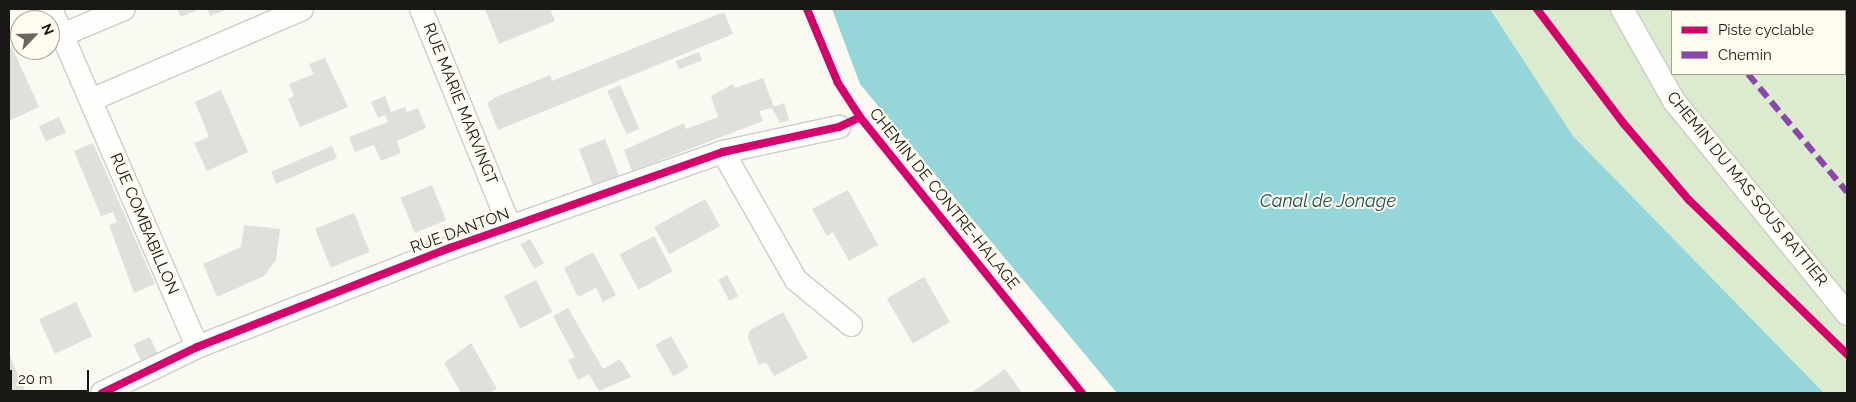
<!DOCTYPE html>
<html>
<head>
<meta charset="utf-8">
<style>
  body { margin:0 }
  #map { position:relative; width:1856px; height:402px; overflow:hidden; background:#faf9f2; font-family:Raleway,sans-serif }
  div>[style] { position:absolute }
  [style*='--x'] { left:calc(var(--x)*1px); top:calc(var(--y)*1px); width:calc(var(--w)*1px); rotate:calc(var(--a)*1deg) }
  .green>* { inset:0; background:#daebce }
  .water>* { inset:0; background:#95d7d8 }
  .building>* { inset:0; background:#e0dfda; transform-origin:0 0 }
  .roads { filter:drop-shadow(1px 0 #cdccc7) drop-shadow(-1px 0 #cdccc7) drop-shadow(0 1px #cdccc7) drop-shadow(0 -1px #cdccc7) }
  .minor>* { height:22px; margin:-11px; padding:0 11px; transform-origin:11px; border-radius:11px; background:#fefefd }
  .quiet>* { height:6px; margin-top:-3px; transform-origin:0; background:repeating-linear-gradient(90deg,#8e44ad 0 12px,transparent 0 18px) }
  .cycleway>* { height:8px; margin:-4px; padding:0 4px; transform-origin:4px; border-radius:4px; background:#d6006c }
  span { translate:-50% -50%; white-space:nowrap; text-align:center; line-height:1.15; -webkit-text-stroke:4px #fefbef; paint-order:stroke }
  .street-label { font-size:16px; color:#1a1814 }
  .water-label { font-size:18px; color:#234f51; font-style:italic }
  .frame { position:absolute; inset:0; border:10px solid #1a1814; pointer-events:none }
  .legend { position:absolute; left:1671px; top:10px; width:175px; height:65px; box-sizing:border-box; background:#fefbef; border:1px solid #a3a097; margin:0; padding:6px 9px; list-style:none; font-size:15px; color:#1a1814 }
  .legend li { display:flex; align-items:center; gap:10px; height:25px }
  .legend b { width:25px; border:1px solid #a3a097 }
  .north { position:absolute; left:10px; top:10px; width:50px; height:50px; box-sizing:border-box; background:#fefbef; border:1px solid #a3a097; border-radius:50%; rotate:66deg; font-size:14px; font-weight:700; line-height:20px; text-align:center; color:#1a1814 }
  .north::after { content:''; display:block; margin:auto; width:18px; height:22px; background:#686762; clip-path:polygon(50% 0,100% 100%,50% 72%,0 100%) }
  .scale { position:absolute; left:10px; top:370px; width:79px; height:22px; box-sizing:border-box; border:2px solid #1a1814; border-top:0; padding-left:6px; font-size:15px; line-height:18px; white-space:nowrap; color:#1a1814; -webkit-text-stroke:4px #fefbef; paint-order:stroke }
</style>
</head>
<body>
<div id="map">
  <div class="green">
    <div style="clip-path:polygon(1490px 9px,1847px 9px,1845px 18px,1845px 11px,1672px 11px,1672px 74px,1845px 71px,1847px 76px,1847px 393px,1824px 393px,1573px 136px)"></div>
  </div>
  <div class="water">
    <div style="clip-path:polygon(832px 9px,1490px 9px,1573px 136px,1824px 393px,1117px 393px,860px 84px)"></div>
  </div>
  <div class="building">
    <div style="clip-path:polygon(177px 9px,195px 9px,196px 11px,181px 17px)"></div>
    <div style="clip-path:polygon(207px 9px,228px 9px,210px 16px)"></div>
    <div style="clip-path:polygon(485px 9px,550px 9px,555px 21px,499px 44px)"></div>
    <div style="clip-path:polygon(724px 12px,733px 34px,498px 130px,487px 103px,494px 98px,550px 75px,552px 81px)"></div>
    <div style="clip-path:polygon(12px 47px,39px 107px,9px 121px,9px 48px)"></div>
    <div style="left:699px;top:52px;width:9px;height:25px;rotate:69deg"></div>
    <div style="clip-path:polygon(325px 58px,348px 107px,300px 127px,288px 99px,294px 96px,289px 84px,314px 74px,309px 64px)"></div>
    <div style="clip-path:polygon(763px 78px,774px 107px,784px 103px,789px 120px,780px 123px,772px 108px,759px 111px,763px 121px,632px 171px,624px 150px,684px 123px,686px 129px,718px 117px,711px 96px,733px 84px,735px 88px)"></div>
    <div style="left:620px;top:85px;width:48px;height:14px;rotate:66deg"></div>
    <div style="clip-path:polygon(221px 90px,248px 152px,207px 171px,194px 143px,209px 137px,195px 102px)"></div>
    <div style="clip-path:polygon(385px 96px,391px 112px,405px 107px,407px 112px,418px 108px,426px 128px,397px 141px,401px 153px,381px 161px,374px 145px,355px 152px,349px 137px,388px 122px,385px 115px,378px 118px,371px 102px)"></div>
    <div style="left:59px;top:117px;width:17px;height:22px;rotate:66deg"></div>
    <div style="left:605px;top:139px;width:40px;height:28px;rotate:69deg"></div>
    <div style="clip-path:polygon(93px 143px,155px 284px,134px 293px,109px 225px,117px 222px,113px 212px,101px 216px,74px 151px)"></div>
    <div style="left:332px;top:146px;width:13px;height:66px;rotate:67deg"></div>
    <div style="left:432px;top:185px;width:38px;height:34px;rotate:68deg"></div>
    <div style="clip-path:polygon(848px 190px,878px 245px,849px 261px,833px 232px,827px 236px,812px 209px)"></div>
    <div style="left:705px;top:199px;width:31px;height:58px;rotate:61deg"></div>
    <div style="left:354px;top:213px;width:42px;height:42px;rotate:68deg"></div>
    <div style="clip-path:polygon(244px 225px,280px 229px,276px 260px,264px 276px,217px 297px,203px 264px,241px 247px)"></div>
    <div style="left:654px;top:236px;width:40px;height:39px;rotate:62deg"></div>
    <div style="left:530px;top:239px;width:28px;height:11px;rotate:60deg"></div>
    <div style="clip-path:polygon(593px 252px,616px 295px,603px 302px,596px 288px,578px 297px,564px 268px)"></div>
    <div style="left:727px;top:275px;width:24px;height:10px;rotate:62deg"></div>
    <div style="left:924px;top:277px;width:52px;height:43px;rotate:60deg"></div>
    <div style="left:536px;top:280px;width:36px;height:36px;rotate:63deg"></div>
    <div style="left:76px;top:302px;width:38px;height:41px;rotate:65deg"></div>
    <div style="clip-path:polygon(568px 308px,603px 369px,620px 359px,631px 377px,599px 391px,589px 374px,578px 380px,568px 360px,575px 357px,553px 316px)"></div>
    <div style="clip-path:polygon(783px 312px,808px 358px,774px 376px,766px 362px,759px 365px,748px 338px,749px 331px)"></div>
    <div style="left:671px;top:336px;width:36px;height:18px;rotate:60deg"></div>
    <div style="left:150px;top:337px;width:22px;height:18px;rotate:66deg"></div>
    <div style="clip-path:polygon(471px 343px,497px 389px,489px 393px,461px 393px,444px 363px)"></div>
    <div style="clip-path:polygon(9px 354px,26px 393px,9px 393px)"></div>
    <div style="clip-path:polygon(1005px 369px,1022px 393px,971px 393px,978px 388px)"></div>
  </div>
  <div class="roads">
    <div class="minor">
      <div style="--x:51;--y:9;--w:368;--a:66.6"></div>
      <div style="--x:421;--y:9;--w:235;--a:67.8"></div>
      <div style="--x:1622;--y:9;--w:106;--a:60.5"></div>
      <div style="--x:1674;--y:101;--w:274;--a:50.9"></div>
      <div style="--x:62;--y:35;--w:67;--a:-22.8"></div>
      <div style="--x:91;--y:100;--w:230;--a:-23.3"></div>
      <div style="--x:723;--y:152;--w:147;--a:60.3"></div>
      <div style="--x:796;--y:280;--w:71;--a:39.3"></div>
      <div style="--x:102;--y:393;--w:106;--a:-25.8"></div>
      <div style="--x:197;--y:347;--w:272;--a:-21.4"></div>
      <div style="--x:450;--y:248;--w:289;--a:-19.4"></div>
      <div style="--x:723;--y:152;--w:119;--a:-12.2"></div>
    </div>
  </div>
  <div class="quiet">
    <div style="--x:1697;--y:9;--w:3;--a:45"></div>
    <div style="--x:1748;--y:74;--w:154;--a:50"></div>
  </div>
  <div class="cycleway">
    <div style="--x:807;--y:9;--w:80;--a:67.3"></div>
    <div style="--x:838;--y:83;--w:40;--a:57.1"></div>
    <div style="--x:860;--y:117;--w:354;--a:51.2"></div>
    <div style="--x:1537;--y:9;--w:144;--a:52.9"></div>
    <div style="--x:1624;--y:124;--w:100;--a:49.5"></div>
    <div style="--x:1689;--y:200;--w:221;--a:44.3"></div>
    <div style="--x:102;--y:393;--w:106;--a:-25.8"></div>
    <div style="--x:197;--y:347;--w:272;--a:-21.4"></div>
    <div style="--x:450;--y:248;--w:289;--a:-19.4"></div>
    <div style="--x:723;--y:152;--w:119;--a:-12.2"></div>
    <div style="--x:839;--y:127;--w:23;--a:-25"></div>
  </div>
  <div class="street-label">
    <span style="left:460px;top:104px;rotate:68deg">RUE MARIE MARVINGT</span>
    <span style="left:1747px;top:189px;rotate:51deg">CHEMIN DU MAS SOUS RATTIER</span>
    <span style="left:944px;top:199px;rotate:51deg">CHEMIN DE CONTRE-HALAGE</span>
    <span style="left:144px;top:224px;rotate:67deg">RUE COMBABILLON</span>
    <span style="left:460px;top:231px;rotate:-20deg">RUE DANTON</span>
  </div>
  <div class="water-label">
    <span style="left:1328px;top:201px">Canal de Jonage</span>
  </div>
  <div class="frame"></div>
  <ul class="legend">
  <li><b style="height:6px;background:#d6006c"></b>Piste cyclable</li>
  <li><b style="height:6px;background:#8e44ad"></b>Chemin</li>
  </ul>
  <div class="north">N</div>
  <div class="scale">20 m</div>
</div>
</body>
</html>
